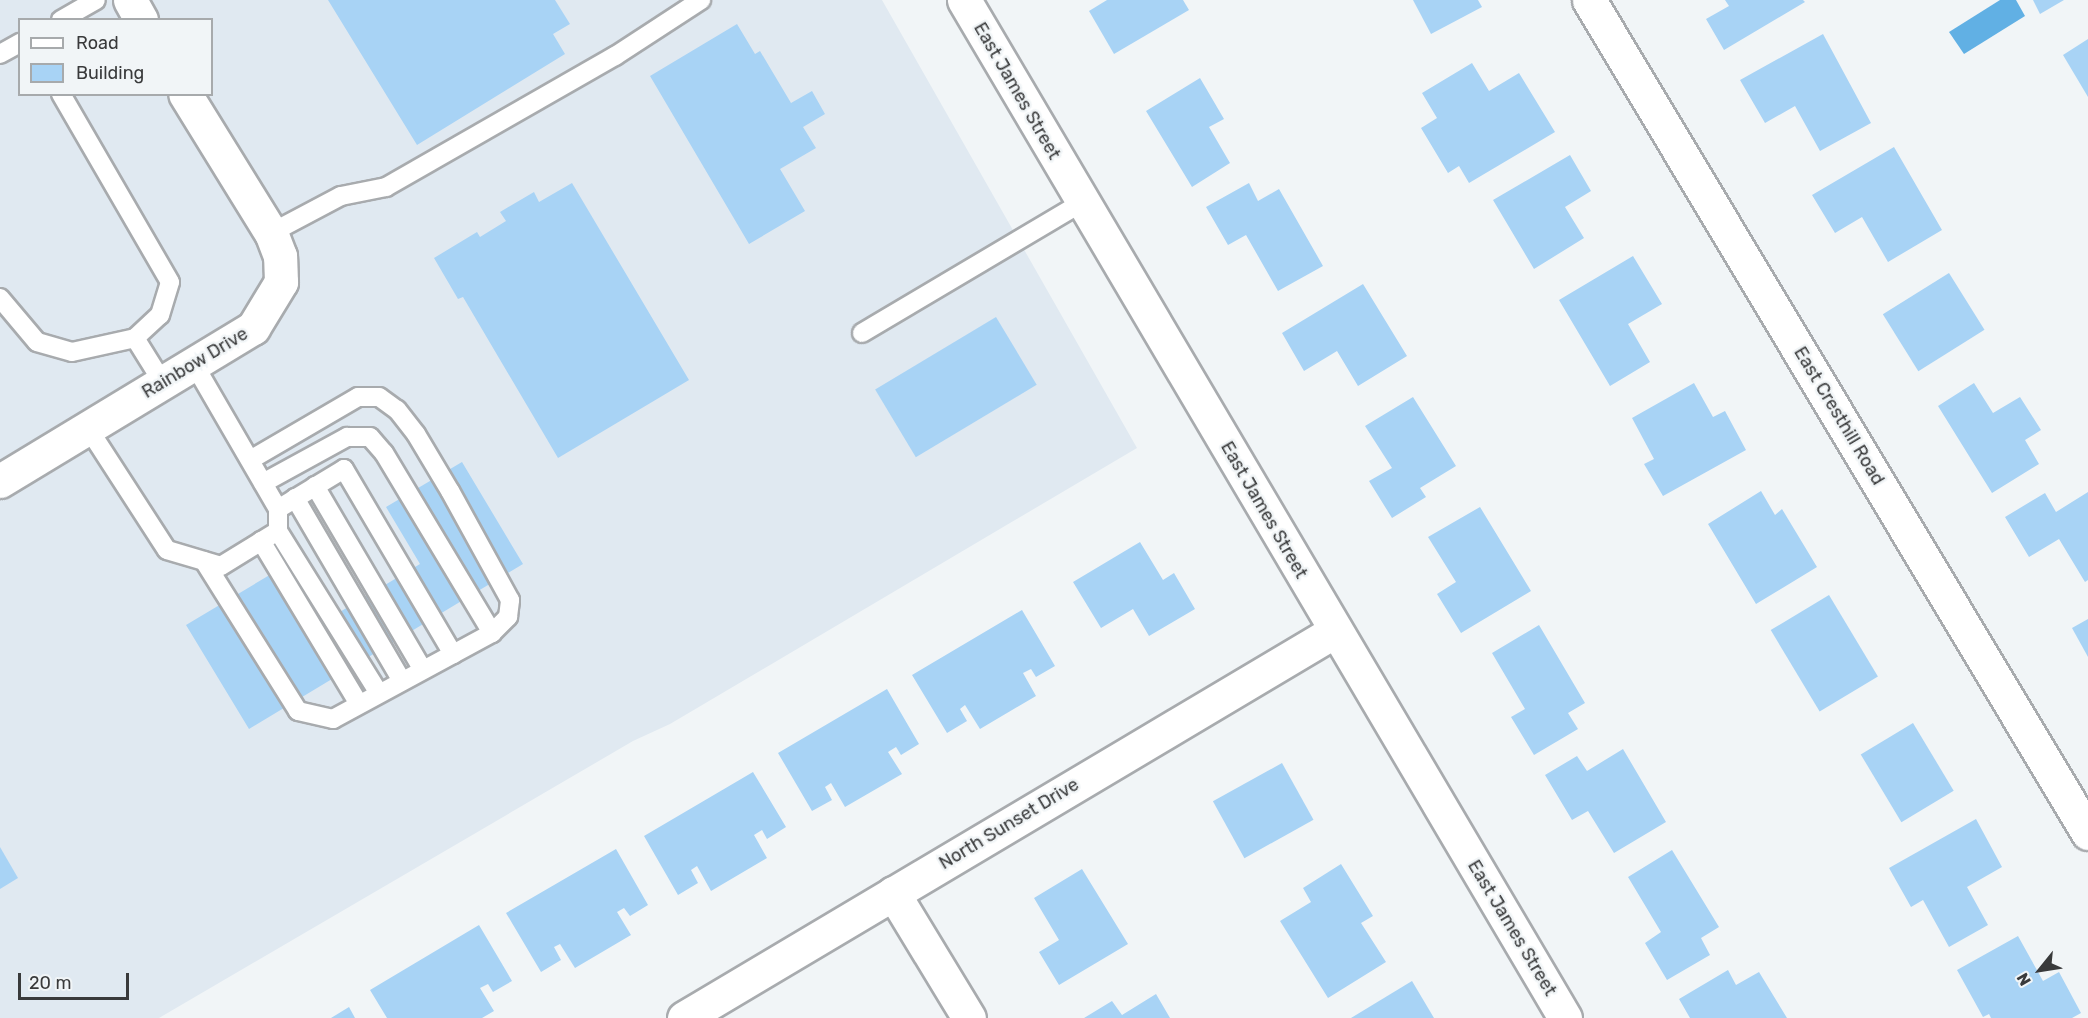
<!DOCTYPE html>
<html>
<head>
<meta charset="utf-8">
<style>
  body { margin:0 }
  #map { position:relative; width:2088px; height:1018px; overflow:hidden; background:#f1f5f7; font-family:Rubik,sans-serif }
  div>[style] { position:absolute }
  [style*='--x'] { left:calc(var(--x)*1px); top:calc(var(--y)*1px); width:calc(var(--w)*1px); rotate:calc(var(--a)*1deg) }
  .built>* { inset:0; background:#e0e9f1 }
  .water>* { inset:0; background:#61b0e4 }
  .building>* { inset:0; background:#a8d3f5; transform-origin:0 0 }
  .roads { filter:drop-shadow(2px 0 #a8abae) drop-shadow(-2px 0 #a8abae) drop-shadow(0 2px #a8abae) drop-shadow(0 -2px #a8abae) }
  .lane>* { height:18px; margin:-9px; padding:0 9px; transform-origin:9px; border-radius:9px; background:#fff }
  .street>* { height:33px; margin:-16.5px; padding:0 16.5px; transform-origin:16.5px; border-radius:16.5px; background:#fff }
  .secondary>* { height:33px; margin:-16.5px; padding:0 16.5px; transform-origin:16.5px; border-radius:16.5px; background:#fff }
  span { translate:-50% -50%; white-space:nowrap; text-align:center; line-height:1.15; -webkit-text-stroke:5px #f1f5f7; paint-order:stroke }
  .street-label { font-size:18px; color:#393a3b }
  .legend { position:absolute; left:18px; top:18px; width:195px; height:78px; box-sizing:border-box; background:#f1f5f7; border:2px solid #a7aaac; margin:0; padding:8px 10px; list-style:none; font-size:18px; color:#393a3b }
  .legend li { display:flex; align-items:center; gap:12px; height:30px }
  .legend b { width:30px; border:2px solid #a7aaac }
  .north { position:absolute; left:2010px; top:940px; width:60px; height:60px; -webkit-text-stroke:4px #f1f5f7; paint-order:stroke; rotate:240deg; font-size:16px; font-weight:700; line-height:24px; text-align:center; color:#393a3b }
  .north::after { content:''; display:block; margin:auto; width:21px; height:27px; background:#393a3b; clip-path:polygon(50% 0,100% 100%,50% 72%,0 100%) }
  .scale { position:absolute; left:18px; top:973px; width:111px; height:27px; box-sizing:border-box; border:3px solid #393a3b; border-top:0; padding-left:8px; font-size:18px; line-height:21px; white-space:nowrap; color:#393a3b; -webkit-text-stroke:4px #f1f5f7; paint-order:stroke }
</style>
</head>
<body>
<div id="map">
  <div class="built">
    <div style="clip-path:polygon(evenodd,0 0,882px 0,1137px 448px,670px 724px,633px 741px,159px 1018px,0 1018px,0 0,20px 20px,212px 20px,212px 94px,20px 94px,20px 20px)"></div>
  </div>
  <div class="water">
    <div style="clip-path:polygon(2000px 0,2016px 0,2025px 16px,1964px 54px,1949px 32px)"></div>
  </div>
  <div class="building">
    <div style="clip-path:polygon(328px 0,555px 0,570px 24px,553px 34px,565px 54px,417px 145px)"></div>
    <div style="clip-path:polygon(1107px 0,1183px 0,1189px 10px,1114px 54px,1089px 11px)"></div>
    <div style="clip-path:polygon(1413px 0,1478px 0,1482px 7px,1431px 34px)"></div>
    <div style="clip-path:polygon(1725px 0,1803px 0,1805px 2px,1724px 50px,1706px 19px,1729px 6px)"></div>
    <div style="clip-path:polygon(2033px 0,2064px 0,2040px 14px)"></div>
    <div style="clip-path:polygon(737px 24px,755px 54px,760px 51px,791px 103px,812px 91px,825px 114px,803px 127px,816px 148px,780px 169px,805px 211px,749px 244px,650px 76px)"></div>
    <div style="clip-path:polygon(1823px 34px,1871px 123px,1820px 151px,1795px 106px,1765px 123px,1740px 80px)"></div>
    <div style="clip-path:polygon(2088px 39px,2088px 97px,2063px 55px)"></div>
    <div style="clip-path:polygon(1472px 63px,1489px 91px,1519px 73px,1555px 132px,1469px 183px,1459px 166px,1448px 173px,1421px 128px,1437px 118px,1422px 93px)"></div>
    <div style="clip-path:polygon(1200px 78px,1224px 119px,1209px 127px,1230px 163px,1192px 187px,1146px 111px)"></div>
    <div style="clip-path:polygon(1894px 147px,1942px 230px,1888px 262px,1862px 217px,1835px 233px,1812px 195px)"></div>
    <div style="clip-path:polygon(1570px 155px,1591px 191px,1565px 207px,1584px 238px,1534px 269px,1493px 200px)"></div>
    <div style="clip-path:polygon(572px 183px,689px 380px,558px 458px,463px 297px,458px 299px,434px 258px,477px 232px,480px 237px,506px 221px,500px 212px,534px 192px,539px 202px)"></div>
    <div style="clip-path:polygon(1249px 183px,1258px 201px,1279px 189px,1323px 266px,1278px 291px,1246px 235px,1228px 245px,1206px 207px)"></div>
    <div style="clip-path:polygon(1633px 256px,1662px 304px,1628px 324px,1650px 362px,1610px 386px,1559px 300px)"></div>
    <div style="left:1949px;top:273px;width:67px;height:78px;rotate:58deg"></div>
    <div style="clip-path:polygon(1363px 284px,1407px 356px,1358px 386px,1337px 351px,1304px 371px,1282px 333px)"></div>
    <div style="left:996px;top:317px;width:79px;height:141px;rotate:59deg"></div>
    <div style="clip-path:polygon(1694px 383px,1713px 417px,1725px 411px,1746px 450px,1663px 496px,1644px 464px,1654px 459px,1632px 418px)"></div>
    <div style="clip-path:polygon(1974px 383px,1993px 413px,2020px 397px,2041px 430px,2025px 440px,2039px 464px,1992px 493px,1938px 406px)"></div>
    <div style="clip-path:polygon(1413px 397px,1456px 466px,1420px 488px,1426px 497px,1392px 518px,1369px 481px,1392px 468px,1365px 426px)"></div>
    <div style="clip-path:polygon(462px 462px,523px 564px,249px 729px,186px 625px,273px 573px,308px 631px,420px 564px,386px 507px)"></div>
    <div style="clip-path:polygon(1761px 491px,1775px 515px,1782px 509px,1817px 567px,1756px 604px,1708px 524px)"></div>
    <div style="clip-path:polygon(2088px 492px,2088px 580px,2085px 582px,2059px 539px,2029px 557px,2005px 517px,2045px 493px,2056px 512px)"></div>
    <div style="clip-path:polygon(1480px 507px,1531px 591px,1461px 633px,1437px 594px,1456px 582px,1428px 537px)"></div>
    <div style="clip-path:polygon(1140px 542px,1163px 580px,1174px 573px,1195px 609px,1149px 636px,1133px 609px,1101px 628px,1073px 582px)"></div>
    <div style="left:1829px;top:595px;width:95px;height:68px;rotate:59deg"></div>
    <div style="clip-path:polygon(1022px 610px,1055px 666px,1036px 677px,1031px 669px,1023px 673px,1036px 696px,980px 729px,965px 705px,960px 709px,967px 721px,947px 733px,912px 675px)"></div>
    <div style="clip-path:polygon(2088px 619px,2088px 657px,2072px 628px)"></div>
    <div style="clip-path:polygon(1539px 625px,1585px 703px,1568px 713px,1578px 729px,1534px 755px,1511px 717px,1525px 709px,1492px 653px)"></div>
    <div style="clip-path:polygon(887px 689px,919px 744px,901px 755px,896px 747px,888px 752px,902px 774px,845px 807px,831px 783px,825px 787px,832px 800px,812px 811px,778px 753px)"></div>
    <div style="left:1913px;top:723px;width:79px;height:61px;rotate:59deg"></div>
    <div style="clip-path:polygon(1623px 749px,1666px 822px,1614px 853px,1588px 811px,1572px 820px,1545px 775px,1577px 756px,1587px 771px)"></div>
    <div style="left:1282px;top:763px;width:65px;height:79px;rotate:61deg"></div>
    <div style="clip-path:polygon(753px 772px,786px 827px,767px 839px,762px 830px,754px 835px,767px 858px,711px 891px,697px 866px,691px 870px,698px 883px,678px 895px,644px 836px)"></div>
    <div style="clip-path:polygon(1976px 819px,2002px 867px,1967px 887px,1988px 925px,1949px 947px,1923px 900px,1911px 907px,1889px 868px)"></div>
    <div style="clip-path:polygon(0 847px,18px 878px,0 889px)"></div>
    <div style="clip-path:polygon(616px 849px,648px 905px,630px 916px,624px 908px,617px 912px,631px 935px,575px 968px,560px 944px,554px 947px,561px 960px,541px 972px,506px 913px)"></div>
    <div style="clip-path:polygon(1672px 850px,1719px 927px,1701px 938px,1710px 955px,1667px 980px,1645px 943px,1661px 932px,1628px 877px)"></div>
    <div style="clip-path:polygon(1341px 864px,1373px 916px,1361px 923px,1386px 962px,1328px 998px,1280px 921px,1311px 902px,1303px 888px)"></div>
    <div style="clip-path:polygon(1082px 869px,1128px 944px,1059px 985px,1039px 952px,1059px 940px,1034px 898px)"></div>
    <div style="clip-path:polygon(479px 925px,512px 981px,493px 992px,488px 984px,480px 988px,494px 1011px,482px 1018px,387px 1018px,370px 990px)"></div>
    <div style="clip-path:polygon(2018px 936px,2043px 981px,2059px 972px,2081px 1013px,2072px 1018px,1991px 1018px,1989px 1014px,1983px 1017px,1957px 970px)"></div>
    <div style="clip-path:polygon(1728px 970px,1736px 985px,1759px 972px,1787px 1018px,1690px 1018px,1679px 999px)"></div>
    <div style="clip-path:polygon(1412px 981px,1434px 1018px,1351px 1018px)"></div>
    <div style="clip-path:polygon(1156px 994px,1170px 1018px,1084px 1018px,1112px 1001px,1122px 1015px)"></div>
    <div style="clip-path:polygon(349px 1007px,355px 1018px,331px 1018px)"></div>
  </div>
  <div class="roads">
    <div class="lane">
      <div style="--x:61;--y:20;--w:40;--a:-29.7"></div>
      <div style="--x:0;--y:54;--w:23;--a:-29"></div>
      <div style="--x:271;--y:233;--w:79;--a:-27.9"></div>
      <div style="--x:341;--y:196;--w:46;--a:-11.3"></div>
      <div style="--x:386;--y:187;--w:264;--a:-29.8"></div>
      <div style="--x:615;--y:56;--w:103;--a:-33.1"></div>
      <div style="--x:0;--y:298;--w:57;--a:49.9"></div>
      <div style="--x:37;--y:342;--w:36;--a:16"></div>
      <div style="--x:72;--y:352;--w:65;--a:-12.5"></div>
      <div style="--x:135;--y:338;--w:34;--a:-43"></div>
      <div style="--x:160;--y:315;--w:34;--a:-73"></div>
      <div style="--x:170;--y:282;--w:217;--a:-120.1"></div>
      <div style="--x:862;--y:333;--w:257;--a:-30.7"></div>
      <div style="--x:135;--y:338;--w:53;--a:58.1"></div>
      <div style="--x:88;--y:428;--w:145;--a:57.1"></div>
      <div style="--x:167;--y:550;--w:56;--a:16.5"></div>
      <div style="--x:221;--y:566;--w:67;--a:-31.6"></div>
      <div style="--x:278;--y:531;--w:22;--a:-90"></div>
      <div style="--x:278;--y:509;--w:168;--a:-120.1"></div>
      <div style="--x:263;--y:483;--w:96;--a:-28.7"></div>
      <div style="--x:347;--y:437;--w:23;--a:0"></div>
      <div style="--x:370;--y:437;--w:21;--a:49"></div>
      <div style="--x:384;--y:453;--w:210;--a:59"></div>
      <div style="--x:315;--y:486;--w:213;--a:59.6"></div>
      <div style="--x:295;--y:498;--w:212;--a:59.7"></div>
      <div style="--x:278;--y:509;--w:77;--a:-31.2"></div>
      <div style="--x:344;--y:469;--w:215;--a:59.5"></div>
      <div style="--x:278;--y:531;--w:191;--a:58.1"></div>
      <div style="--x:261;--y:541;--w:190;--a:59"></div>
      <div style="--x:204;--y:561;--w:177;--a:57.9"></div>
      <div style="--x:298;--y:711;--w:36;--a:13"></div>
      <div style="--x:333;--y:719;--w:181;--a:-28.4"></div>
      <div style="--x:492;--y:633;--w:23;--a:-45"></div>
      <div style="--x:508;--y:617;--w:17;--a:-83"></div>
      <div style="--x:510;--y:600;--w:124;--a:-118.8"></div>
      <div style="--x:450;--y:491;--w:66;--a:-120.8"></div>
      <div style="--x:416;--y:434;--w:31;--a:-128"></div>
      <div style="--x:397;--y:410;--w:22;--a:-144"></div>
      <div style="--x:379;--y:397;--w:21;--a:180"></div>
      <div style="--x:358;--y:397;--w:125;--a:149.7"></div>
    </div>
    <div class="street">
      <div style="--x:130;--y:0;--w:23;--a:61"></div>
      <div style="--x:1589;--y:0;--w:971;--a:59.08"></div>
      <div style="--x:0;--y:481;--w:296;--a:-31.2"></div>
      <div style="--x:253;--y:328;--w:54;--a:-58.7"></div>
      <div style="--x:281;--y:282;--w:26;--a:-92"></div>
      <div style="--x:280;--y:256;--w:25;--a:-111"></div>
      <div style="--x:271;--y:233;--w:163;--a:-121.7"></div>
      <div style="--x:893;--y:893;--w:146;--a:58.7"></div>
      <div style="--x:684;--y:1018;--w:757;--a:-30.73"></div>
    </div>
    <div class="secondary">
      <div style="--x:964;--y:0;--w:1182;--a:59.44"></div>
    </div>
  </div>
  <div class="street-label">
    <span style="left:1017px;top:91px;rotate:60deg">East James Street</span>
    <span style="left:195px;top:363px;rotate:-31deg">Rainbow Drive</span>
    <span style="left:1839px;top:416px;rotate:59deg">East Cresthill Road</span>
    <span style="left:1264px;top:510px;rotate:60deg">East James Street</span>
    <span style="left:1009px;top:824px;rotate:-31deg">North Sunset Drive</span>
    <span style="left:1512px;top:928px;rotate:59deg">East James Street</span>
  </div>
  <ul class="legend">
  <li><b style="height:8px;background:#fff"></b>Road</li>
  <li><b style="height:16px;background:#a8d3f5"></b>Building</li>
  </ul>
  <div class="north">N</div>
  <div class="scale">20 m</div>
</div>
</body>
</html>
